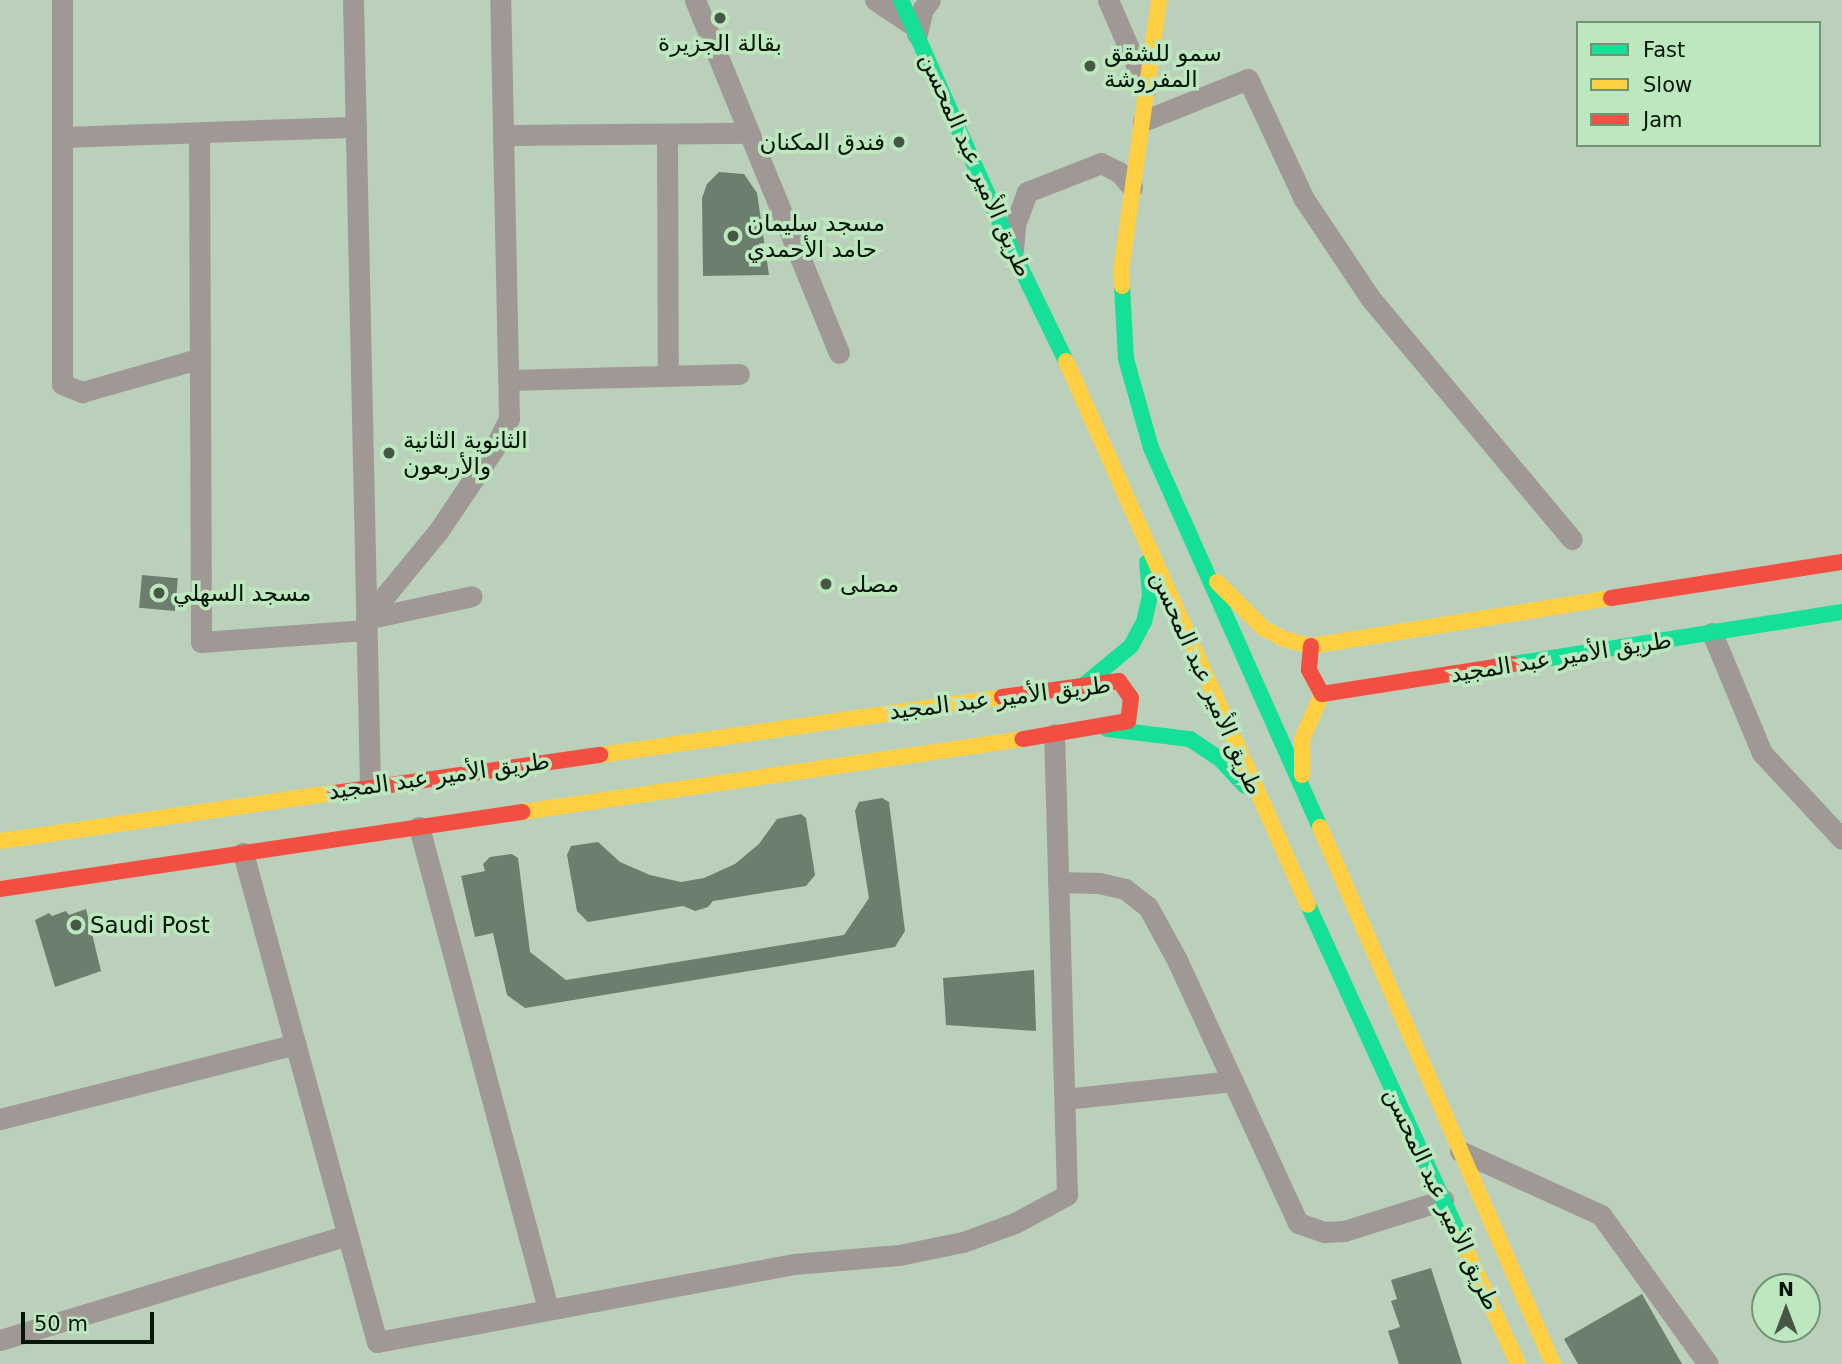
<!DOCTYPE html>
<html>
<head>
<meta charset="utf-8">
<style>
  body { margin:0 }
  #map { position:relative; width:1842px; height:1364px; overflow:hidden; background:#bad0ba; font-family:"DejaVu Sans",Vazirmatn,sans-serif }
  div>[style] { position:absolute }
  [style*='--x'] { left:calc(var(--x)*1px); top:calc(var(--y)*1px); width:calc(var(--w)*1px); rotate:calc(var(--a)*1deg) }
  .building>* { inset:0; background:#6c7e6d; transform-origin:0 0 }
  .street>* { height:21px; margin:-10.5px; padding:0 10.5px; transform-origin:10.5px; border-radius:10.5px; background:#a09894 }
  .fast>* { height:16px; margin:-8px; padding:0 8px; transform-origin:8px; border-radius:8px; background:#16e098 }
  .slow>* { height:16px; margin:-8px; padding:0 8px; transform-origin:8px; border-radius:8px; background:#ffcf43 }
  .jam>* { height:16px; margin:-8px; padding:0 8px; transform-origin:8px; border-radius:8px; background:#f24e42 }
  .dots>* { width:19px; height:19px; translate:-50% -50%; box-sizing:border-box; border:4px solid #bde7bf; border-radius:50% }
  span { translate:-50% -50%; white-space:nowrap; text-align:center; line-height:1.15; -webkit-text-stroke:7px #bde7bf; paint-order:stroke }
  .poi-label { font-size:23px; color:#071608 }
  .left { translate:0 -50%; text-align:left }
  .right { translate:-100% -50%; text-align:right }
  .street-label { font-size:23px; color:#071608 }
  .legend { position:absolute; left:1576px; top:21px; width:245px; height:126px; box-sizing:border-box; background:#bde7bf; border:2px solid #749376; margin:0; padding:9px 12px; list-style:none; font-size:21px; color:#071608 }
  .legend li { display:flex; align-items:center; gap:14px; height:35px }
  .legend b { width:35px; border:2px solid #749376 }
  .north { position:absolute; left:1751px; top:1273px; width:70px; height:70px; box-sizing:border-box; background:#bde7bf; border:2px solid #749376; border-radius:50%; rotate:0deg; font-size:19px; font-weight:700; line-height:28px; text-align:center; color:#071608 }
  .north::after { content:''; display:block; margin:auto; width:24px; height:32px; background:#465746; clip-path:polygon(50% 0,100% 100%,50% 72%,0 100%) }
  .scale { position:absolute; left:21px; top:1312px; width:133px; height:32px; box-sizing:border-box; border:4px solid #071608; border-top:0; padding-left:9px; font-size:21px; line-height:24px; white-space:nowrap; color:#071608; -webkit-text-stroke:5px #bde7bf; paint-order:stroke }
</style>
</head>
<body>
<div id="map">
  <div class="building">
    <div style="clip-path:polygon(719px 172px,744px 174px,757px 193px,769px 275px,703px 276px,702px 198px,707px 184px)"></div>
    <div style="left:142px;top:575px;width:36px;height:33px;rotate:5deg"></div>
    <div style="clip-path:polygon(882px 798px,889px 802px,905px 931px,895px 947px,525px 1008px,507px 995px,493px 933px,475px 937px,461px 876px,485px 871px,483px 864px,490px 857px,512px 854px,518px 858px,530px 952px,566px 980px,844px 935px,869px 898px,855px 811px,859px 802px)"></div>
    <div style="clip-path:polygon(801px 814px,806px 818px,815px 875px,806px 886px,713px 901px,708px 907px,695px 911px,683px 906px,588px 922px,577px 911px,567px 855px,571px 846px,598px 842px,620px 862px,650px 875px,681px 882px,704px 878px,735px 864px,759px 844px,777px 819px)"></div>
    <div style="clip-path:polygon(86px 909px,101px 971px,55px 987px,35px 920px,49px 913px,52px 916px,66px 911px,69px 915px)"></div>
    <div style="clip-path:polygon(1034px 970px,1036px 1031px,946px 1025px,943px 978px)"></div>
    <div style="clip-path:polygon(1431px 1268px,1462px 1364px,1399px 1364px,1388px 1331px,1400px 1327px,1391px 1301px,1397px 1299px,1391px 1280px)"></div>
    <div style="clip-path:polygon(1642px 1294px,1682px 1364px,1578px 1364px,1564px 1339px)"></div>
  </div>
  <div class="street">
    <div style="--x:62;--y:0;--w:384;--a:90"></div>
    <div style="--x:62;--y:384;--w:22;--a:22"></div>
    <div style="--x:82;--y:392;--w:121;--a:-15.9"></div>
    <div style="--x:353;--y:0;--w:786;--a:88.76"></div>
    <div style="--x:695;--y:0;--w:381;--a:67.8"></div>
    <div style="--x:875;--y:0;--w:43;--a:33.7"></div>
    <div style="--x:1108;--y:0;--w:96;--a:66.6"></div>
    <div style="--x:917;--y:34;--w:26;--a:-77"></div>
    <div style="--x:923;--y:9;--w:11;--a:-52"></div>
    <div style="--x:1143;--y:121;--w:113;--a:-21.8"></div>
    <div style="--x:1248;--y:79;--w:132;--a:65"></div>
    <div style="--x:1304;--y:199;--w:120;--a:56.2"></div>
    <div style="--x:1371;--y:299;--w:313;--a:50.1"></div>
    <div style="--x:199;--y:134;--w:508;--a:89.77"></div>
    <div style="--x:201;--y:642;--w:165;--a:-4.2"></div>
    <div style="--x:667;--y:134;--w:242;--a:89.8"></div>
    <div style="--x:503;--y:135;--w:246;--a:-0.5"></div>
    <div style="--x:63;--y:137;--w:293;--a:-2"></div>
    <div style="--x:1013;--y:250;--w:25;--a:-85"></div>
    <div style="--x:1015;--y:225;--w:35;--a:-70"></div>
    <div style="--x:1027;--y:192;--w:79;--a:-21.4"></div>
    <div style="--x:1101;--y:163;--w:20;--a:27"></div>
    <div style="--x:1119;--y:172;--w:20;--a:49"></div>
    <div style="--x:509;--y:380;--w:230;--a:-1.5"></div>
    <div style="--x:366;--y:619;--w:115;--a:-50.6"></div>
    <div style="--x:439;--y:530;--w:100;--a:-56"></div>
    <div style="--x:495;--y:447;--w:32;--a:-64"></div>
    <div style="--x:509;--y:418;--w:418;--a:-91.2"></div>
    <div style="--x:366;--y:619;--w:108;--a:-12.2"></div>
    <div style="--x:1712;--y:633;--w:130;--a:67.4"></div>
    <div style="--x:1762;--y:753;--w:117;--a:47.1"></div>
    <div style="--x:419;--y:827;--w:499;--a:75"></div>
    <div style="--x:243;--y:853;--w:507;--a:74.68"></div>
    <div style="--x:377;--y:1342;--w:424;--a:-10.6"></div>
    <div style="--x:794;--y:1264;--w:105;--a:-4.9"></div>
    <div style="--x:899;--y:1255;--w:65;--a:-11.5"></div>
    <div style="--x:963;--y:1242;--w:55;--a:-20.1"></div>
    <div style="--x:1015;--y:1223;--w:59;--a:-28.3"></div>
    <div style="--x:1067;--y:1195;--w:461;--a:-91.6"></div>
    <div style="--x:1058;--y:882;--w:41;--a:1.4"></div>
    <div style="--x:1099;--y:883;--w:27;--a:13"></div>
    <div style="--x:1125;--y:889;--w:29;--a:38"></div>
    <div style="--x:1148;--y:907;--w:60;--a:61.3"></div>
    <div style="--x:1177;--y:960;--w:289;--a:65.3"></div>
    <div style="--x:1298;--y:1223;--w:28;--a:19"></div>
    <div style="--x:1324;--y:1232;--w:20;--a:-3"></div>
    <div style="--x:1344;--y:1231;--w:104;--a:-17.4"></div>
    <div style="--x:1065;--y:1099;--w:169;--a:-6.1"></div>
    <div style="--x:0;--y:1119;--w:305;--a:-14.2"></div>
    <div style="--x:1460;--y:1151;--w:155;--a:24.4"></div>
    <div style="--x:1601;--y:1215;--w:183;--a:54.3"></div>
    <div style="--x:0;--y:1340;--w:363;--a:-16.8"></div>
  </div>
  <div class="fast">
    <div style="--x:901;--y:0;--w:276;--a:66"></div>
    <div style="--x:1013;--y:252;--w:121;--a:64.1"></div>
    <div style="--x:1122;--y:286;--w:73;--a:86.9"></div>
    <div style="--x:1126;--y:359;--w:92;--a:74.3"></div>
    <div style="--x:1151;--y:448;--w:415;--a:66"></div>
    <div style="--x:1513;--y:664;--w:333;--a:-9"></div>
    <div style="--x:1084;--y:685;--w:61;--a:-39.7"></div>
    <div style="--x:1131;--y:646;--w:27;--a:-62"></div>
    <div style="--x:1144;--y:622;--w:28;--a:-77"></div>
    <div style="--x:1150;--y:595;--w:33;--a:-95"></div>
    <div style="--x:1107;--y:729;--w:84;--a:6.9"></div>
    <div style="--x:1190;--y:739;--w:36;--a:34"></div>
    <div style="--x:1220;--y:759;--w:37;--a:47"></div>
    <div style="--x:1308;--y:905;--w:367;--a:65.4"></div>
  </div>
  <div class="slow">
    <div style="--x:1122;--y:286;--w:15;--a:-94"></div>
    <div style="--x:1121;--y:271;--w:274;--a:-82"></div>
    <div style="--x:1066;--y:361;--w:595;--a:66.02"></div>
    <div style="--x:1217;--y:582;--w:65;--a:45"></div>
    <div style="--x:1263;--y:628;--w:24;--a:28"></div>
    <div style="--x:1284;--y:639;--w:28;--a:15"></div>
    <div style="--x:1311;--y:646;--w:304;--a:-9.1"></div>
    <div style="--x:600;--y:755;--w:406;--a:-8.2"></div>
    <div style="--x:1302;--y:775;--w:36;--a:-90"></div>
    <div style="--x:1302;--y:739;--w:49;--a:-66"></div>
    <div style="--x:522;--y:812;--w:506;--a:-8.29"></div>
    <div style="--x:1320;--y:827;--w:585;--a:66.54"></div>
    <div style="--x:0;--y:841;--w:338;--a:-8.2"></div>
    <div style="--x:1461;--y:1239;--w:137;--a:65.5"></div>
  </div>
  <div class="jam">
    <div style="--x:1611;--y:598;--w:234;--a:-8.9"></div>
    <div style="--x:1311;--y:646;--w:24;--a:95"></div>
    <div style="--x:1309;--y:670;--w:27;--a:62"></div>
    <div style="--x:1322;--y:694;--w:193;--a:-8.9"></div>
    <div style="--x:1002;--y:697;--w:118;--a:-7.8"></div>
    <div style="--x:1119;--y:681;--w:21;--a:55"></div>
    <div style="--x:1131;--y:698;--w:23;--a:97"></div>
    <div style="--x:1128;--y:721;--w:107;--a:170.3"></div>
    <div style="--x:335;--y:793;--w:268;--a:-8.2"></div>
    <div style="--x:0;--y:889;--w:528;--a:-8.39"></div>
  </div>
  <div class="dots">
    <div style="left:720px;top:18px;background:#465746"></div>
    <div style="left:1090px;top:66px;background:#465746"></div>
    <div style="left:899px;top:142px;background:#465746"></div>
    <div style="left:733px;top:236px;background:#465746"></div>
    <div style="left:389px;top:453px;background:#465746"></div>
    <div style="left:826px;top:584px;background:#465746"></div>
    <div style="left:159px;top:593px;background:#465746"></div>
    <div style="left:76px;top:925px;background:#465746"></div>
  </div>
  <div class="poi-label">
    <span style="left:720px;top:43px">بقالة الجزيرة</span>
    <span class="left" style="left:1104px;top:66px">سمو للشقق<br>المفروشة</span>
    <span class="right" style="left:885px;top:142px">فندق المكنان</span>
    <span class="left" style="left:747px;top:236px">مسجد سليمان<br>حامد الأحمدي</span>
    <span class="left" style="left:403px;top:453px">الثانوية الثانية<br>والأربعون</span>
    <span class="left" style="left:840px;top:584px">مصلى</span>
    <span class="left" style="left:173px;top:593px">مسجد السهلي</span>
    <span class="left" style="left:90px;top:925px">Saudi Post</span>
  </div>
  <div class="street-label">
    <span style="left:976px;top:165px;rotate:66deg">طريق الأمير عبد المحسن</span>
    <span style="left:1561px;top:657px;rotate:-9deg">طريق الأمير عبد المجيد</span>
    <span style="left:1207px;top:683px;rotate:66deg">طريق الأمير عبد المحسن</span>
    <span style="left:1000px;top:698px;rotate:-7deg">طريق الأمير عبد المجيد</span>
    <span style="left:439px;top:776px;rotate:-8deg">طريق الأمير عبد المجيد</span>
    <span style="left:1442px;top:1199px;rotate:65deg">طريق الأمير عبد المحسن</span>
  </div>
  <ul class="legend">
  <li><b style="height:9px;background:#16e098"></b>Fast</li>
  <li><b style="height:9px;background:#ffcf43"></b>Slow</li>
  <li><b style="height:9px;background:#f24e42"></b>Jam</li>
  </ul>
  <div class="north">N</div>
  <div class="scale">50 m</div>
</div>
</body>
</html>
